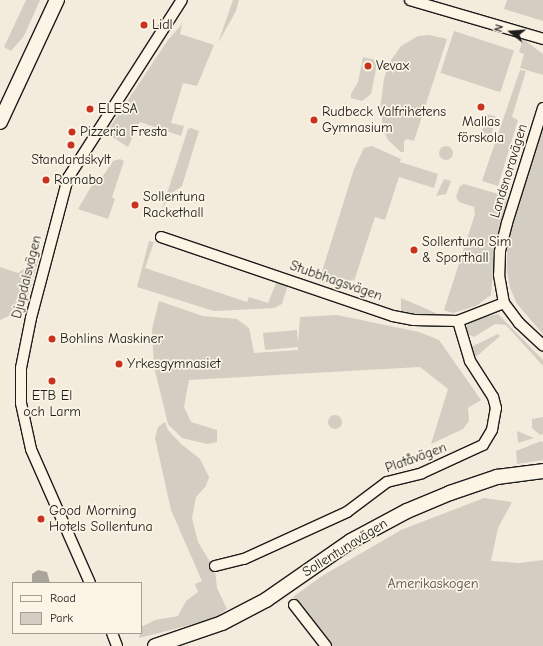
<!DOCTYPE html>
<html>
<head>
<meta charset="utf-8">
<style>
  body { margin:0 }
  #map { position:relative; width:543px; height:646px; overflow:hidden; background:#f3ecdd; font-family:"Comic Neue",sans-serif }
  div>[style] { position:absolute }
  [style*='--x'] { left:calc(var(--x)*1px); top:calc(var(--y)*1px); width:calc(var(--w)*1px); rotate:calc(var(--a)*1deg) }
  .green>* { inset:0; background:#d3cec1; transform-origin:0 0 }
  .round { border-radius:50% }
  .water>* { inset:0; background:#aaa59b }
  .roads { filter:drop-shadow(1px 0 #1c1c1c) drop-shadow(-1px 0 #1c1c1c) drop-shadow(0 1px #1c1c1c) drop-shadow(0 -1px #1c1c1c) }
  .street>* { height:10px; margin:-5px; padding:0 5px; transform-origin:5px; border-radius:5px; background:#fcf5e5 }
  .secondary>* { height:14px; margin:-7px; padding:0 7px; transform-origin:7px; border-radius:7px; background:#fcf5e5 }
  .dots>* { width:11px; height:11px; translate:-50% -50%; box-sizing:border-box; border:2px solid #fcf5e5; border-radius:50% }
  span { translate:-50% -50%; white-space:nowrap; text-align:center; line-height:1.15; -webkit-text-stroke:3.5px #fcf5e5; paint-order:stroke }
  .poi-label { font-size:14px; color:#1c1c1c }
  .left { translate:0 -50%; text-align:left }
  .street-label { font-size:14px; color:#1c1c1c }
  .park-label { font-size:14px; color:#53514e }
  .legend { position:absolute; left:12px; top:582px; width:130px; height:52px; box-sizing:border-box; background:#fcf5e5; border:1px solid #a29e95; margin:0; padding:5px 7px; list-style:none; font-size:12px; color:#1c1c1c }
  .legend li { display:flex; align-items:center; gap:8px; height:20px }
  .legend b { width:20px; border:1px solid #a29e95 }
  .north { position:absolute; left:491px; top:12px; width:40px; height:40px; -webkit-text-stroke:3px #fcf5e5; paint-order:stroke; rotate:287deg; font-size:11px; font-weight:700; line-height:16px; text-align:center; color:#1c1c1c }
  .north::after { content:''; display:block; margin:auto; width:14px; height:18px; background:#1c1c1c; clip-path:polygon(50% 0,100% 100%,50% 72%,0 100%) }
</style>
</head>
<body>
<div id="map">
  <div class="green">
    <div style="clip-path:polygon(26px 0,40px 0,24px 36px,11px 51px,4px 47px)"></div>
    <div style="clip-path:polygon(233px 0,239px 0,236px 11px,218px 43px)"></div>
    <div style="clip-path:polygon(507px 0,543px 0,543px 21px,504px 9px)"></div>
    <div style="clip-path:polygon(182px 24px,180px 34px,214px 45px,197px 86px,183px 83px,171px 123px,184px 126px,181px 136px,140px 122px,128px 147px,106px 133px,168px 40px)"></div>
    <div style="left:454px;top:31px;width:63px;height:44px;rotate:18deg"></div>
    <div style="clip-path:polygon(429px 35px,447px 39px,414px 141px,407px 139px,404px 141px,404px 152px,401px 152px,388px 140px,384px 131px,380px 109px,384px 79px,389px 63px,401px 46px,418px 36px)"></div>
    <div style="clip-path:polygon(523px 39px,543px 54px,543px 75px,520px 68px,524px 54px,519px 52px)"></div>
    <div style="clip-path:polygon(363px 57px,376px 60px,377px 64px,371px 94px,362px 101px,351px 98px,351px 94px,358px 82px)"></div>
    <div style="clip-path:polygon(520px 70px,526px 71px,512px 117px,518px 120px,498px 186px,482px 181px)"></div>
    <div style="left:487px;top:114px;width:10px;height:21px;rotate:17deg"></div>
    <div style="clip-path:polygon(543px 123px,543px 334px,517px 304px,510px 288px,507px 271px,507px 249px,512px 221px)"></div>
    <div style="clip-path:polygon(191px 128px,199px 131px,182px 186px,169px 195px,160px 215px,188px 129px)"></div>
    <div style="clip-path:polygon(372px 146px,401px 159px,400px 162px,438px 174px,434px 188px,399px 177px,385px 220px,375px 217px,354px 281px,352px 279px,348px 288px,332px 285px,319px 281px,354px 169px,364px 148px)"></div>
    <div class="round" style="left:439px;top:146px;width:14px;height:14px"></div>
    <div style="clip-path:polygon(120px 159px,124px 161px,112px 197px,115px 199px,108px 219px,78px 209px,95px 180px,103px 176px,113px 161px)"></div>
    <div style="clip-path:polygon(444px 179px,451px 181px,446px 194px,436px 196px)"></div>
    <div style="clip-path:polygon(464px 184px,505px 196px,508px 200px,495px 246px,491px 295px,476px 306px,453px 313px,444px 310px,475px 214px,474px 207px,459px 202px,456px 197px,460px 186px)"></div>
    <div style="clip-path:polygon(149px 241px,154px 242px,145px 268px,247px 302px,249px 297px,268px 303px,277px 281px,288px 284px,282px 304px,274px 308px,214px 311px,137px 287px)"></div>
    <div style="clip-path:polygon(39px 258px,24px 309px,0 320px,0 267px,18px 273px)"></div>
    <div style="clip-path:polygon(401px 298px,436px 313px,435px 316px,401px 312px)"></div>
    <div style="clip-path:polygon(159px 301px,203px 316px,237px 319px,249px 328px,254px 353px,298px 350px,298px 347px,265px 350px,263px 333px,297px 330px,298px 344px,300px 317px,337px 315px,419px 332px,439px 340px,481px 400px,468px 408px,469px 421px,463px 429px,431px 444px,448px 389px,420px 367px,189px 380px,184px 407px,191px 422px,217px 430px,217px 442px,207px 444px,182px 438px,168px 424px,154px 367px,152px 329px)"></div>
    <div style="clip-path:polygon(498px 314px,543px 360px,543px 366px,506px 325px,495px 324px,474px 337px,466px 333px,468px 321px)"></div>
    <div style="clip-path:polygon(498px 334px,500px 336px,477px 356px,473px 356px,471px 347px)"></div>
    <div class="round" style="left:328px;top:415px;width:14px;height:14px"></div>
    <div style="clip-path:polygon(543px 417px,543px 434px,540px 435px,532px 428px,532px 419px)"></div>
    <div style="clip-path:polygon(165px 422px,168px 430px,181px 444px,200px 459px,209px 477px,206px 486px,196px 497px,192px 518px,198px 542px,215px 570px,217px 588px,227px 609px,214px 619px,139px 638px,141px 627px,155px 620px,178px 616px,186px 601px,198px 592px,195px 584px,202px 581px,171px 510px,155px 438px,158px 427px)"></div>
    <div style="clip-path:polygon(517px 431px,534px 438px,518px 443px)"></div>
    <div style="clip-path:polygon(541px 441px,543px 442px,543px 460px,517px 464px,516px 451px)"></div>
    <div style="clip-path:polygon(484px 498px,512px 502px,498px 528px,491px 561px,519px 563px,543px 560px,543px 646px,327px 646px,293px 597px,322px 576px,401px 530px)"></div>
  </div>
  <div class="water">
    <div style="clip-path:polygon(38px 570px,47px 572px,50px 583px,32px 583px,32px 574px)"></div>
  </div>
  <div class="roads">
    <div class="street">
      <div style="--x:410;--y:0;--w:139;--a:16.3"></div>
      <div style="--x:543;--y:108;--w:121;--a:107.4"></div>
      <div style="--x:507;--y:223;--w:30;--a:104"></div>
      <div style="--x:500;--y:252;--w:23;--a:92"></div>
      <div style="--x:499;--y:275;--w:28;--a:80"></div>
      <div style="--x:504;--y:303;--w:25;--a:53"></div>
      <div style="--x:519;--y:323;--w:33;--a:43"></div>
      <div style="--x:161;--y:237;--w:245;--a:18.8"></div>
      <div style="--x:393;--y:316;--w:21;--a:11"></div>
      <div style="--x:414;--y:320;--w:44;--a:1.3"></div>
      <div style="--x:458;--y:321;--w:49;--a:-21.4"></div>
      <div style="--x:215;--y:566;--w:30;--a:-14"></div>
      <div style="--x:244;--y:559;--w:113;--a:-24.5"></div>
      <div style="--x:347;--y:512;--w:50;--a:-36.9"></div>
      <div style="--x:387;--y:482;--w:36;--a:-14"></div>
      <div style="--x:422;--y:473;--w:67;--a:-24.7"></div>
      <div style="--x:483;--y:445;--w:17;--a:-59"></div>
      <div style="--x:492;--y:430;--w:22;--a:-80"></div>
      <div style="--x:496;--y:408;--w:11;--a:-105"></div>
      <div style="--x:493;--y:397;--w:43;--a:-122.6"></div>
      <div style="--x:470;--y:361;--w:42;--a:-106.7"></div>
      <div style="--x:90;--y:583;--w:146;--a:-113.8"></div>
      <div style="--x:31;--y:449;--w:47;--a:-102.3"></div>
      <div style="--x:21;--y:403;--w:35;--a:-90"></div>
      <div style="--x:21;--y:368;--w:51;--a:-78.7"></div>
      <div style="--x:31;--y:318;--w:145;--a:-75.2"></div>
      <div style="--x:68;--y:178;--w:211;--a:-57.4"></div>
      <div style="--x:294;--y:605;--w:52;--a:52"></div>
      <div style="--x:112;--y:633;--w:14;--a:69"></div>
    </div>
    <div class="secondary">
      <div style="--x:0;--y:122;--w:135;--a:-65"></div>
      <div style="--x:155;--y:646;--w:71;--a:-18.9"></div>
      <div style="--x:222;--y:623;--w:50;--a:-27.6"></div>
      <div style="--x:266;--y:600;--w:103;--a:-34.8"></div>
      <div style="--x:351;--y:541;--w:64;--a:-28.2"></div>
      <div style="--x:407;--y:511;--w:47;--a:-22.7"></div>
      <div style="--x:450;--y:493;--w:50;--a:-18.8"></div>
      <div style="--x:497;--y:477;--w:46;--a:-7.4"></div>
    </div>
  </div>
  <div class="dots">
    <div style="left:144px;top:25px;background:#c8321e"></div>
    <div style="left:368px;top:66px;background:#c8321e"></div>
    <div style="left:481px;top:107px;background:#c8321e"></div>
    <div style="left:90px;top:109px;background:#c8321e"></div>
    <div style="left:314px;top:120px;background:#c8321e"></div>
    <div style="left:72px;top:132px;background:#c8321e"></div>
    <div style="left:71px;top:145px;background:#c8321e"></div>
    <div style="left:46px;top:180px;background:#c8321e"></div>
    <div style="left:135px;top:205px;background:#c8321e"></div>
    <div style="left:414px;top:250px;background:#c8321e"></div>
    <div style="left:52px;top:339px;background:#c8321e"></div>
    <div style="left:119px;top:364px;background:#c8321e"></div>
    <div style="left:52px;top:381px;background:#c8321e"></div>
    <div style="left:41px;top:519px;background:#c8321e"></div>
  </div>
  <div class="poi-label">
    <span class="left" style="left:152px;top:25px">Lidl</span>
    <span class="left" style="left:376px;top:66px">Vevax</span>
    <span class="left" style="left:98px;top:109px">ELESA</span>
    <span class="left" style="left:322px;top:120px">Rudbeck Valfrihetens<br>Gymnasium</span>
    <span style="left:481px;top:130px">Mallas<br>förskola</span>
    <span class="left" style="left:80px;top:132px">Pizzeria Fresta</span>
    <span style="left:71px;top:160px">Standardskylt</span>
    <span class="left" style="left:54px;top:180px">Romabo</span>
    <span class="left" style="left:143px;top:205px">Sollentuna<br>Rackethall</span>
    <span class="left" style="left:422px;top:250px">Sollentuna Sim<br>&amp; Sporthall</span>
    <span class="left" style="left:60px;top:339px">Bohlins Maskiner</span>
    <span class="left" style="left:127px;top:364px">Yrkesgymnasiet</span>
    <span style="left:52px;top:404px">ETB El<br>och Larm</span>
    <span class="left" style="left:49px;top:519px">Good Morning<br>Hotels Sollentuna</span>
  </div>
  <div class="street-label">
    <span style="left:509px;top:171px;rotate:-73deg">Landsnoravägen</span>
    <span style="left:27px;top:277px;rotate:-76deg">Djupdalsvägen</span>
    <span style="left:336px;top:281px;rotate:19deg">Stubbhagsvägen</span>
    <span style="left:416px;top:458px;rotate:-20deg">Platåvägen</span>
    <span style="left:345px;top:548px;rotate:-32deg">Sollentunavägen</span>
  </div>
  <div class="park-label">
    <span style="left:433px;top:584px">Amerikaskogen</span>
  </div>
  <ul class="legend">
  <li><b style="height:5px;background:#fcf5e5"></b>Road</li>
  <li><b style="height:11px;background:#d3cec1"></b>Park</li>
  </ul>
  <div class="north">N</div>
</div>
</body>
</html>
